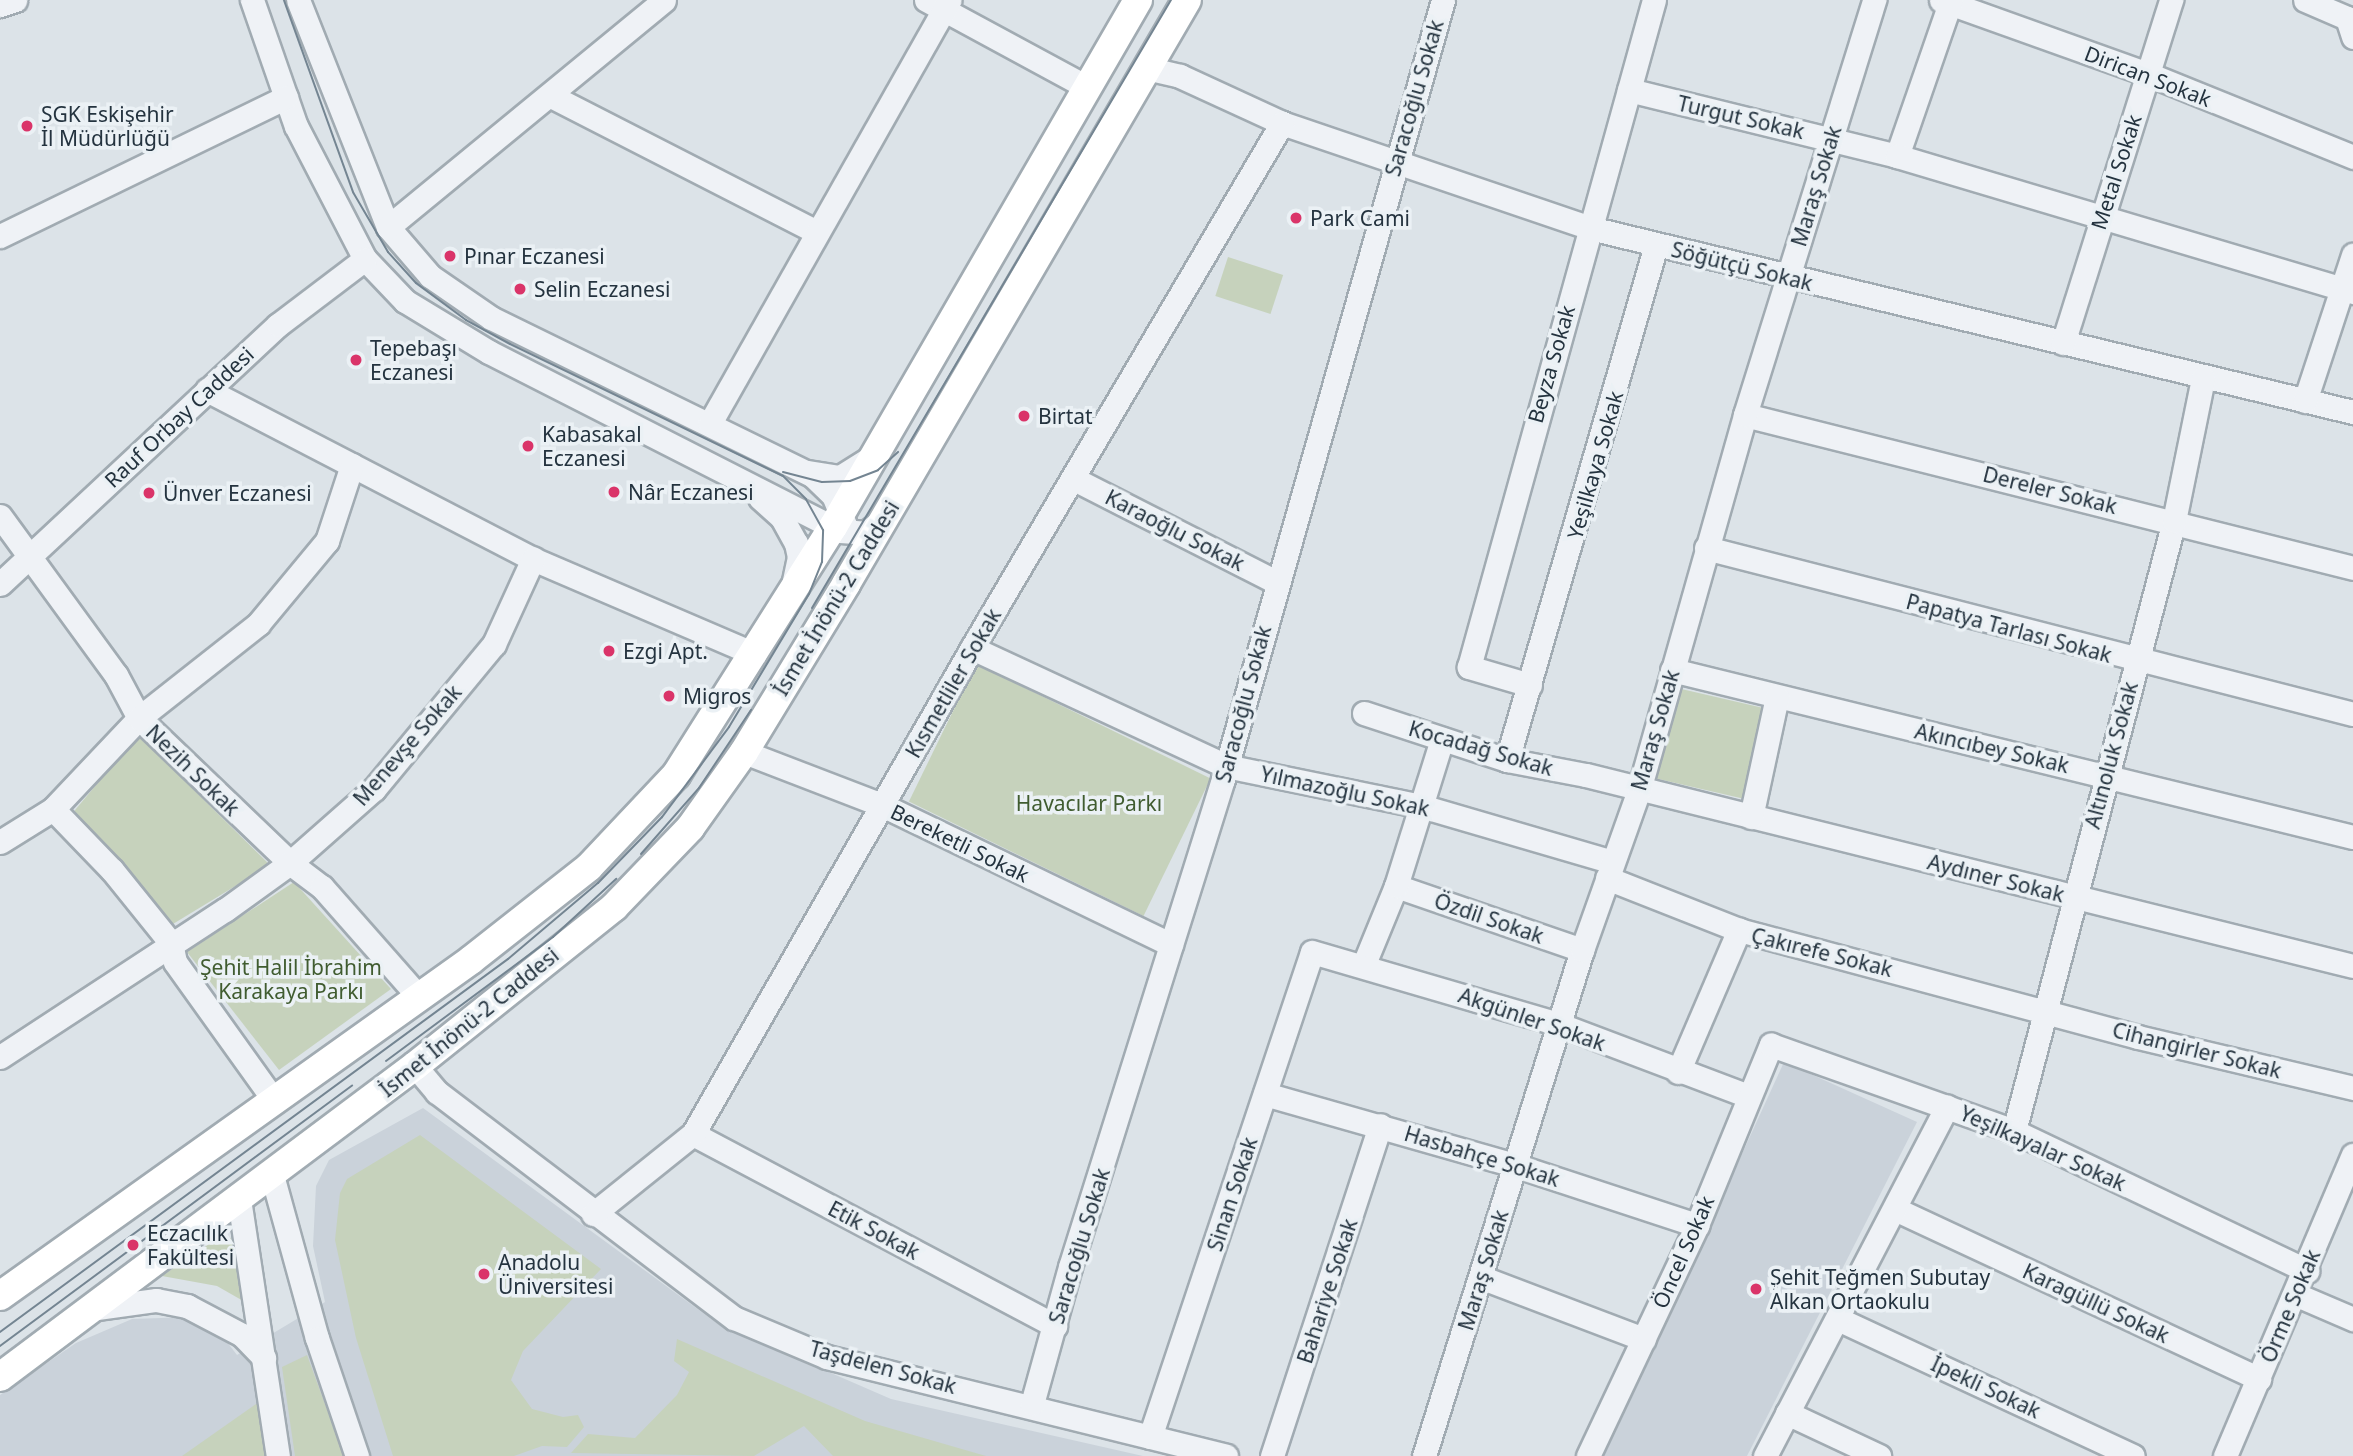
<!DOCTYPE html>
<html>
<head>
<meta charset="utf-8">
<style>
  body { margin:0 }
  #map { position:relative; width:2353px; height:1456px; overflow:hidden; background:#dce3e8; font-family:"Noto Sans",sans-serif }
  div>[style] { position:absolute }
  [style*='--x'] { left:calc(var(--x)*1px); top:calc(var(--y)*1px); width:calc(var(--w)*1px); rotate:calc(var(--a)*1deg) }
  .built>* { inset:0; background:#cad2da }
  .green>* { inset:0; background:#c6d2bc; transform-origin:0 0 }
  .roads { filter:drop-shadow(2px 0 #a1abb2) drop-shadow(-2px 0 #a1abb2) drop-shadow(0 2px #a1abb2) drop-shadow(0 -2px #a1abb2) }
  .minor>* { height:23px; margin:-11.5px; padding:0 11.5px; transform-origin:11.5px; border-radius:11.5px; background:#eff2f6 }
  .major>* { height:28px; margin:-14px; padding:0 14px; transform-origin:14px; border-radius:14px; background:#fff }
  .tram>* { height:2px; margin:-1px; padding:0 1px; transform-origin:1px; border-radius:1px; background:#748592 }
  .dots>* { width:19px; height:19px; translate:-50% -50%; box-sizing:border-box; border:4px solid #ebf1f5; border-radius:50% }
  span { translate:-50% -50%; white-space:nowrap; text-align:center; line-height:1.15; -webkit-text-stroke:7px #ebf1f5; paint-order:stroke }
  .street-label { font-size:21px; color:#24333f }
  .poi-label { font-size:21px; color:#24333f }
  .left { translate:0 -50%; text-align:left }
  .park-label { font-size:21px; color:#405c30 }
</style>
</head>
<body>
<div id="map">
  <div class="built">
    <div style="clip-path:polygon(1784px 1062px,1917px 1122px,1747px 1456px,1604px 1456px)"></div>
    <div style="clip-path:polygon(423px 1108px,718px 1324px,891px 1399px,1143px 1456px,0 1456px,0 1395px,76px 1343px,132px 1319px,190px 1317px,217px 1329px,237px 1355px,325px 1302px,313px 1246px,316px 1186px,329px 1160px)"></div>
  </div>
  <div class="green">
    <div style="left:1228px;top:257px;width:58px;height:41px;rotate:18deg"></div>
    <div style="left:976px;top:664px;width:261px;height:153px;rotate:26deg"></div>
    <div style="left:1677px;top:688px;width:91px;height:93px;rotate:13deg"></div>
    <div style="clip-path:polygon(138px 735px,270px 865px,168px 927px,65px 822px)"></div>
    <div style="clip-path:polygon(294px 882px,391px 989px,279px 1070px,187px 952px)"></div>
    <div style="clip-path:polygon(420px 1135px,601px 1269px,523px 1351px,511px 1380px,532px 1409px,563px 1417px,578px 1415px,584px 1427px,567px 1447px,542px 1446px,514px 1456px,393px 1456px,356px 1338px,335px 1240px,340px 1193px,347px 1179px)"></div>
    <div style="clip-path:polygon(221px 1236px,231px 1238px,245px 1302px,217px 1286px,162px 1276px)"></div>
    <div style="clip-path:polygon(677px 1339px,865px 1421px,986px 1456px,833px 1456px,804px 1426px,754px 1456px,571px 1453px,588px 1434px,635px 1438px,677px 1395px,689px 1372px,674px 1361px)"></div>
    <div style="clip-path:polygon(307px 1355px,344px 1456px,295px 1456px,282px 1367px)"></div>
    <div style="clip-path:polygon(259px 1402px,268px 1456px,182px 1456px)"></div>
  </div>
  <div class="roads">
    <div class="minor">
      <div style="--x:252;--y:0;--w:133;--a:70.8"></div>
      <div style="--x:296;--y:126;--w:150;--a:62.6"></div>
      <div style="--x:365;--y:259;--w:58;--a:46.4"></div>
      <div style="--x:405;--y:301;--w:98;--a:31.3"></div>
      <div style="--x:489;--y:352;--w:394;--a:27"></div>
      <div style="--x:840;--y:531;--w:26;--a:4"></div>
      <div style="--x:866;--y:533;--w:22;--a:-39"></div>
      <div style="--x:298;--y:0;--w:244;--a:68.4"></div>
      <div style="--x:388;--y:227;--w:65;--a:49.4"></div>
      <div style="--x:430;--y:276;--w:74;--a:34.5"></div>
      <div style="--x:491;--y:318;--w:359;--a:26.1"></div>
      <div style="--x:813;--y:476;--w:28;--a:44"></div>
      <div style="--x:833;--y:495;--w:35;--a:68"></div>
      <div style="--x:926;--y:0;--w:183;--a:28.4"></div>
      <div style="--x:1941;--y:0;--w:220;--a:19.7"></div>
      <div style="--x:2148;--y:74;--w:221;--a:22"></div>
      <div style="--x:2305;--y:0;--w:46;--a:23.2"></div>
      <div style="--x:2347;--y:18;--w:20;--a:72"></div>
      <div style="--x:0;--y:5;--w:16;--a:-18"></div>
      <div style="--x:1146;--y:68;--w:35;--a:13"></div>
      <div style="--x:1180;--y:76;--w:112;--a:24.7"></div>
      <div style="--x:1282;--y:123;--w:325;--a:18.8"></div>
      <div style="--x:1590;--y:228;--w:785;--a:13.56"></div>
      <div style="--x:1629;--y:90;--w:276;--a:13.8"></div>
      <div style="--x:1897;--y:156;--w:165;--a:-70.9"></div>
      <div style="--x:551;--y:96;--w:299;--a:27.1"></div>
      <div style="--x:1897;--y:156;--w:476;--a:16.6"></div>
      <div style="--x:388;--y:227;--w:357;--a:-39.4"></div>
      <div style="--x:0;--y:236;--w:318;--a:-25.9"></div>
      <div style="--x:2063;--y:343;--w:360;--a:-72.5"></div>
      <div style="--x:207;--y:390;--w:367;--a:27.4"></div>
      <div style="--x:533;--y:559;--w:241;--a:23.2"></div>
      <div style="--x:2305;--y:401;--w:154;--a:-71.8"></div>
      <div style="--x:1745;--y:415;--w:627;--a:14.12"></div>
      <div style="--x:710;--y:423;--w:486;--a:-60.5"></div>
      <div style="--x:808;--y:472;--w:32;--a:9"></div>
      <div style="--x:840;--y:477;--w:38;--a:-32"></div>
      <div style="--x:1074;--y:479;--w:227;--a:27"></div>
      <div style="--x:760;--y:498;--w:30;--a:42"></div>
      <div style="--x:782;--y:518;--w:29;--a:61"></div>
      <div style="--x:796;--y:543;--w:14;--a:78"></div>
      <div style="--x:799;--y:557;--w:29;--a:102"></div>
      <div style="--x:0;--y:516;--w:197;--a:53.9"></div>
      <div style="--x:116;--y:675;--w:49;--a:61.9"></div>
      <div style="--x:139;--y:718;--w:209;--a:43.8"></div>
      <div style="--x:290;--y:863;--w:40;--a:37"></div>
      <div style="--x:322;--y:887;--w:147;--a:48.6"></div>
      <div style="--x:1706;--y:548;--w:668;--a:14.39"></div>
      <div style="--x:0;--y:584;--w:380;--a:-43"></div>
      <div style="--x:278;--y:325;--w:109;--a:-37.2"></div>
      <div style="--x:972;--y:648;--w:280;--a:24.9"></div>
      <div style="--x:1226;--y:766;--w:199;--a:11.6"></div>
      <div style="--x:1421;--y:806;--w:199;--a:16.3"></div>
      <div style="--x:1672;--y:670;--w:701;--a:13.78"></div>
      <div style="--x:1530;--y:685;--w:64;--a:-163.6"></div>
      <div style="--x:1469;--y:667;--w:692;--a:-74.5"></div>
      <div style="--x:1364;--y:713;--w:151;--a:18.2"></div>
      <div style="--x:1507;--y:760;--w:80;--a:10.8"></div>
      <div style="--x:1586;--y:775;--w:790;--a:13.98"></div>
      <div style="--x:744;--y:752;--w:148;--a:21"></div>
      <div style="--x:882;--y:805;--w:321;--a:25.8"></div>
      <div style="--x:1507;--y:760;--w:536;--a:-73.86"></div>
      <div style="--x:53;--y:809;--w:85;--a:46"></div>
      <div style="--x:112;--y:870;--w:94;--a:51.1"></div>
      <div style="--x:171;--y:943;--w:19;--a:78"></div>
      <div style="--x:175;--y:962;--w:168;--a:54.4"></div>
      <div style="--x:1751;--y:817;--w:123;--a:-77.8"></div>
      <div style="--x:0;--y:842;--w:62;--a:-31.9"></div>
      <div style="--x:53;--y:809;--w:125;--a:-46.6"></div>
      <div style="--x:139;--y:718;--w:152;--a:-38.3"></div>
      <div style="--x:258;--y:624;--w:108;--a:-50.3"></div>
      <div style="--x:327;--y:541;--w:80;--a:-71.8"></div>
      <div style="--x:1607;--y:878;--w:142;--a:21.5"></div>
      <div style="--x:1739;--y:930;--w:413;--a:15"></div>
      <div style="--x:2138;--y:1037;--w:221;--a:13.3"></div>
      <div style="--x:1396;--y:886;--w:197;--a:19"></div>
      <div style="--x:1364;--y:964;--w:84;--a:-67.7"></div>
      <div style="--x:1396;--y:886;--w:154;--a:-72.6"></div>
      <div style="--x:0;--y:1057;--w:269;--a:-33.2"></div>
      <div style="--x:225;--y:910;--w:80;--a:-35.9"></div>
      <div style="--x:290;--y:863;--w:112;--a:-41.4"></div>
      <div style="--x:374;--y:789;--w:188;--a:-50.4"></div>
      <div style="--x:494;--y:644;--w:94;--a:-65.4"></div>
      <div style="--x:415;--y:1066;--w:34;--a:50"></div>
      <div style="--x:437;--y:1092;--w:373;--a:37.3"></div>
      <div style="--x:734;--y:1318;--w:101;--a:22.8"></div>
      <div style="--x:827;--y:1357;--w:411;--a:13.9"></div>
      <div style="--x:1678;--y:1072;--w:155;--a:-66.8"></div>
      <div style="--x:1265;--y:1094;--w:259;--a:15.9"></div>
      <div style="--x:1514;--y:1165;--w:193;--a:18.2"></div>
      <div style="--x:2014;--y:1131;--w:631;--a:-75.3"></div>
      <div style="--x:2174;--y:521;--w:146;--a:-78.5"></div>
      <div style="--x:693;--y:1134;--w:410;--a:27.9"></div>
      <div style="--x:272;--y:1175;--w:169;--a:74.6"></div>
      <div style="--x:317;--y:1338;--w:125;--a:71.3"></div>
      <div style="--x:239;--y:1199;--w:260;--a:81.4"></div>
      <div style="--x:1895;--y:1209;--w:402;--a:25"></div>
      <div style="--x:593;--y:1214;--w:128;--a:-38.7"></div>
      <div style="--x:693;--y:1134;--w:560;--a:-60.14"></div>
      <div style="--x:972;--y:648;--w:610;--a:-59.44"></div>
      <div style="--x:1483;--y:1278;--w:172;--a:20.8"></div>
      <div style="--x:2297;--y:1295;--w:61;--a:23.2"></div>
      <div style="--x:97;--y:1308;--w:60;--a:-7.7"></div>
      <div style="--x:156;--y:1300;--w:32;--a:11"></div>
      <div style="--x:187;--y:1306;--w:62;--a:27.8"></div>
      <div style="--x:242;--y:1335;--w:32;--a:46"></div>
      <div style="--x:1838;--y:1319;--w:325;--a:24.9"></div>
      <div style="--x:1032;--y:1404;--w:142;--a:-74.5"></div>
      <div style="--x:1070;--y:1267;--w:511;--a:-72.59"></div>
      <div style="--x:1223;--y:779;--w:809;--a:-74.23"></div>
      <div style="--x:1787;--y:1413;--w:102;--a:25.1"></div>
      <div style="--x:1150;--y:1437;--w:511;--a:-71.53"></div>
      <div style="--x:1312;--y:952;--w:256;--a:16.3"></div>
      <div style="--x:1558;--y:1024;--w:204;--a:20.7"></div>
      <div style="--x:1272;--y:1456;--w:348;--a:-71.9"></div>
      <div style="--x:1424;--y:1456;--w:530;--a:-72.66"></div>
      <div style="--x:1582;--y:950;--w:170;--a:-70.4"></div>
      <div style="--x:1639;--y:790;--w:390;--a:-74.2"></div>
      <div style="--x:1745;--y:415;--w:435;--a:-72.7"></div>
      <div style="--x:1588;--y:1456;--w:255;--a:-64.7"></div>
      <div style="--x:1697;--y:1225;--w:195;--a:-67.7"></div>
      <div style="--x:1771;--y:1045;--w:258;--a:19.5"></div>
      <div style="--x:2014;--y:1131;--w:325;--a:25.5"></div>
      <div style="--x:1765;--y:1456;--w:394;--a:-62.5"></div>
      <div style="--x:2225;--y:1456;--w:327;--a:-67"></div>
    </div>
    <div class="major">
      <div style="--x:0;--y:1296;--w:579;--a:-35.5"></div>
      <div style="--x:471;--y:960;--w:150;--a:-38.2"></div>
      <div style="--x:589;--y:867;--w:127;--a:-46.6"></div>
      <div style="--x:676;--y:775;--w:294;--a:-57.7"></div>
      <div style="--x:833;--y:527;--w:609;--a:-59.94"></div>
      <div style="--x:0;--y:1377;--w:519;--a:-36.85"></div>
      <div style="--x:415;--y:1066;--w:255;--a:-38.6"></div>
      <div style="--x:614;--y:907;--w:110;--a:-46.1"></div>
      <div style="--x:690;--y:828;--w:93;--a:-54.6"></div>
      <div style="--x:744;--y:752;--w:197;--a:-58.7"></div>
      <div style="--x:846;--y:584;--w:676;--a:-59.72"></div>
    </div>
  </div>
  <div class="tram">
    <div style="--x:783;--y:472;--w:40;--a:14.4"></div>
    <div style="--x:822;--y:482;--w:28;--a:-2"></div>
    <div style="--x:850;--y:481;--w:30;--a:-21"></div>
    <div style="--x:878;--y:470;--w:27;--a:-42"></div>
    <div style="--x:812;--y:608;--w:706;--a:-59.44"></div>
    <div style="--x:641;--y:854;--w:88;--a:-48.7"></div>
    <div style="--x:699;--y:788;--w:94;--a:-56.3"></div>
    <div style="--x:386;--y:1061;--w:208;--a:-36.6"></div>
    <div style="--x:553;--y:937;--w:86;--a:-42.6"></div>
    <div style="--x:0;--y:1332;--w:630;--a:-36.29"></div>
    <div style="--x:508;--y:959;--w:118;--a:-40.2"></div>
    <div style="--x:598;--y:883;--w:92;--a:-45.9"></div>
    <div style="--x:662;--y:817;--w:112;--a:-53.3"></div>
    <div style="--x:729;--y:727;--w:155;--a:-59"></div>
    <div style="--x:809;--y:594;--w:35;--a:-68"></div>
    <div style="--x:822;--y:562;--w:32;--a:-88"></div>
    <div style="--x:823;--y:530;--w:35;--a:-119"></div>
    <div style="--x:806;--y:499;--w:33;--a:-135"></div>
    <div style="--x:783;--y:476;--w:303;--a:-154.2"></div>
    <div style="--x:510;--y:344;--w:50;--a:-151.4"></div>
    <div style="--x:466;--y:320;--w:62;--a:-143.5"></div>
    <div style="--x:416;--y:283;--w:42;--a:-132.1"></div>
    <div style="--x:388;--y:252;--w:69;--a:-120.3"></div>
    <div style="--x:353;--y:192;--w:204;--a:-109.8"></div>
    <div style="--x:0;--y:1346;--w:438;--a:-36.5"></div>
  </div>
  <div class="dots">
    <div style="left:27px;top:126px;background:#da3469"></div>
    <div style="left:1296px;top:218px;background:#da3469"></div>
    <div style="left:450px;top:256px;background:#da3469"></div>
    <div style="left:520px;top:289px;background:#da3469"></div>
    <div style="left:356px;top:360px;background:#da3469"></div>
    <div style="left:1024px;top:416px;background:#da3469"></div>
    <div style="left:528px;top:446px;background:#da3469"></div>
    <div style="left:614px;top:492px;background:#da3469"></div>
    <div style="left:149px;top:493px;background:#da3469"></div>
    <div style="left:609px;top:651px;background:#da3469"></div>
    <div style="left:669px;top:696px;background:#da3469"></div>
    <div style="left:133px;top:1245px;background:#da3469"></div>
    <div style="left:484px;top:1274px;background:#da3469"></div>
    <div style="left:1756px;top:1289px;background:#da3469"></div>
  </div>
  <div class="street-label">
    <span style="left:2148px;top:76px;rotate:21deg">Dirican Sokak</span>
    <span style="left:1414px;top:98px;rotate:-74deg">Saracoğlu Sokak</span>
    <span style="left:1741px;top:117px;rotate:13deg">Turgut Sokak</span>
    <span style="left:2116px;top:172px;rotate:-72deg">Metal Sokak</span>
    <span style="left:1816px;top:186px;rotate:-73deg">Maraş Sokak</span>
    <span style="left:1742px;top:266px;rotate:14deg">Söğütçü Sokak</span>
    <span style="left:1551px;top:364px;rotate:-74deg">Beyza Sokak</span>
    <span style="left:179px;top:417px;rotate:-43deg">Rauf Orbay Caddesi</span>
    <span style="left:1595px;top:465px;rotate:-74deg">Yeşilkaya Sokak</span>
    <span style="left:2050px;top:490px;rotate:14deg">Dereler Sokak</span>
    <span style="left:1175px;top:530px;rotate:27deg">Karaoğlu Sokak</span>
    <span style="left:836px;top:598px;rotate:-59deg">İsmet İnönü-2 Caddesi</span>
    <span style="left:2009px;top:628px;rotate:15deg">Papatya Tarlası Sokak</span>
    <span style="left:953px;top:683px;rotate:-60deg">Kısmetliler Sokak</span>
    <span style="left:1243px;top:704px;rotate:-75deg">Saracoğlu Sokak</span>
    <span style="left:1655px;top:730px;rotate:-74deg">Maraş Sokak</span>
    <span style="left:407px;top:745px;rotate:-49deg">Menevşe Sokak</span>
    <span style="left:1481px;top:748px;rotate:16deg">Kocadağ Sokak</span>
    <span style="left:1992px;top:748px;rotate:13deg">Akıncıbey Sokak</span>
    <span style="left:2111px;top:755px;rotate:-75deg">Altınoluk Sokak</span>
    <span style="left:193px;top:770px;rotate:44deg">Nezih Sokak</span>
    <span style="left:1345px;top:791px;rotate:12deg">Yılmazoğlu Sokak</span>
    <span style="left:960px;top:843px;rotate:26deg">Bereketli Sokak</span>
    <span style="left:1996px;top:878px;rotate:14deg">Aydıner Sokak</span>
    <span style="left:1489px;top:918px;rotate:19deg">Özdil Sokak</span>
    <span style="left:1822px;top:952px;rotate:14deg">Çakırefe Sokak</span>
    <span style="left:1532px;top:1019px;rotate:19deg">Akgünler Sokak</span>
    <span style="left:469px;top:1022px;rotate:-39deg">İsmet İnönü-2 Caddesi</span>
    <span style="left:2197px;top:1050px;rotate:14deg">Cihangirler Sokak</span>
    <span style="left:2043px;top:1148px;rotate:24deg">Yeşilkayalar Sokak</span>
    <span style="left:1482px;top:1156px;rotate:17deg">Hasbahçe Sokak</span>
    <span style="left:1232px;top:1194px;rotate:-72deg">Sinan Sokak</span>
    <span style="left:874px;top:1230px;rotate:28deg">Etik Sokak</span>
    <span style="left:1079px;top:1246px;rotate:-73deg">Saracoğlu Sokak</span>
    <span style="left:1683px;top:1252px;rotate:-66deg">Öncel Sokak</span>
    <span style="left:1483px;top:1270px;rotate:-73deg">Maraş Sokak</span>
    <span style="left:1327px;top:1291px;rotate:-72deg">Bahariye Sokak</span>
    <span style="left:2096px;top:1303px;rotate:25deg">Karagüllü Sokak</span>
    <span style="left:2290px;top:1306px;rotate:-67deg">Örme Sokak</span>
    <span style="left:883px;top:1367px;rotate:15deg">Taşdelen Sokak</span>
    <span style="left:1986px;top:1387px;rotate:25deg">İpekli Sokak</span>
  </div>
  <div class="poi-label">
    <span class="left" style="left:41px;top:126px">SGK Eskişehir<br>İl Müdürlüğü</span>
    <span class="left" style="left:1310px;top:218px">Park Cami</span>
    <span class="left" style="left:464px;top:256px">Pınar Eczanesi</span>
    <span class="left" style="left:534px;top:289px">Selin Eczanesi</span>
    <span class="left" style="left:370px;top:360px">Tepebaşı<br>Eczanesi</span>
    <span class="left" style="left:1038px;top:416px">Birtat</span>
    <span class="left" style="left:542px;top:446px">Kabasakal<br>Eczanesi</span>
    <span class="left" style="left:628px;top:492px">Nâr Eczanesi</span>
    <span class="left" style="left:163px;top:493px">Ünver Eczanesi</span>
    <span class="left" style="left:623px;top:651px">Ezgi Apt.</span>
    <span class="left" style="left:683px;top:696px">Migros</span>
    <span class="left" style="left:147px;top:1245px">Eczacılık<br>Fakültesi</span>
    <span class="left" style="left:498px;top:1274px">Anadolu<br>Üniversitesi</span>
    <span class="left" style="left:1770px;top:1289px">Şehit Teğmen Subutay<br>Alkan Ortaokulu</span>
  </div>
  <div class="park-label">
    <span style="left:1089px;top:803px">Havacılar Parkı</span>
    <span style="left:291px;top:979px">Şehit Halil İbrahim<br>Karakaya Parkı</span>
  </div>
</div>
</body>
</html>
